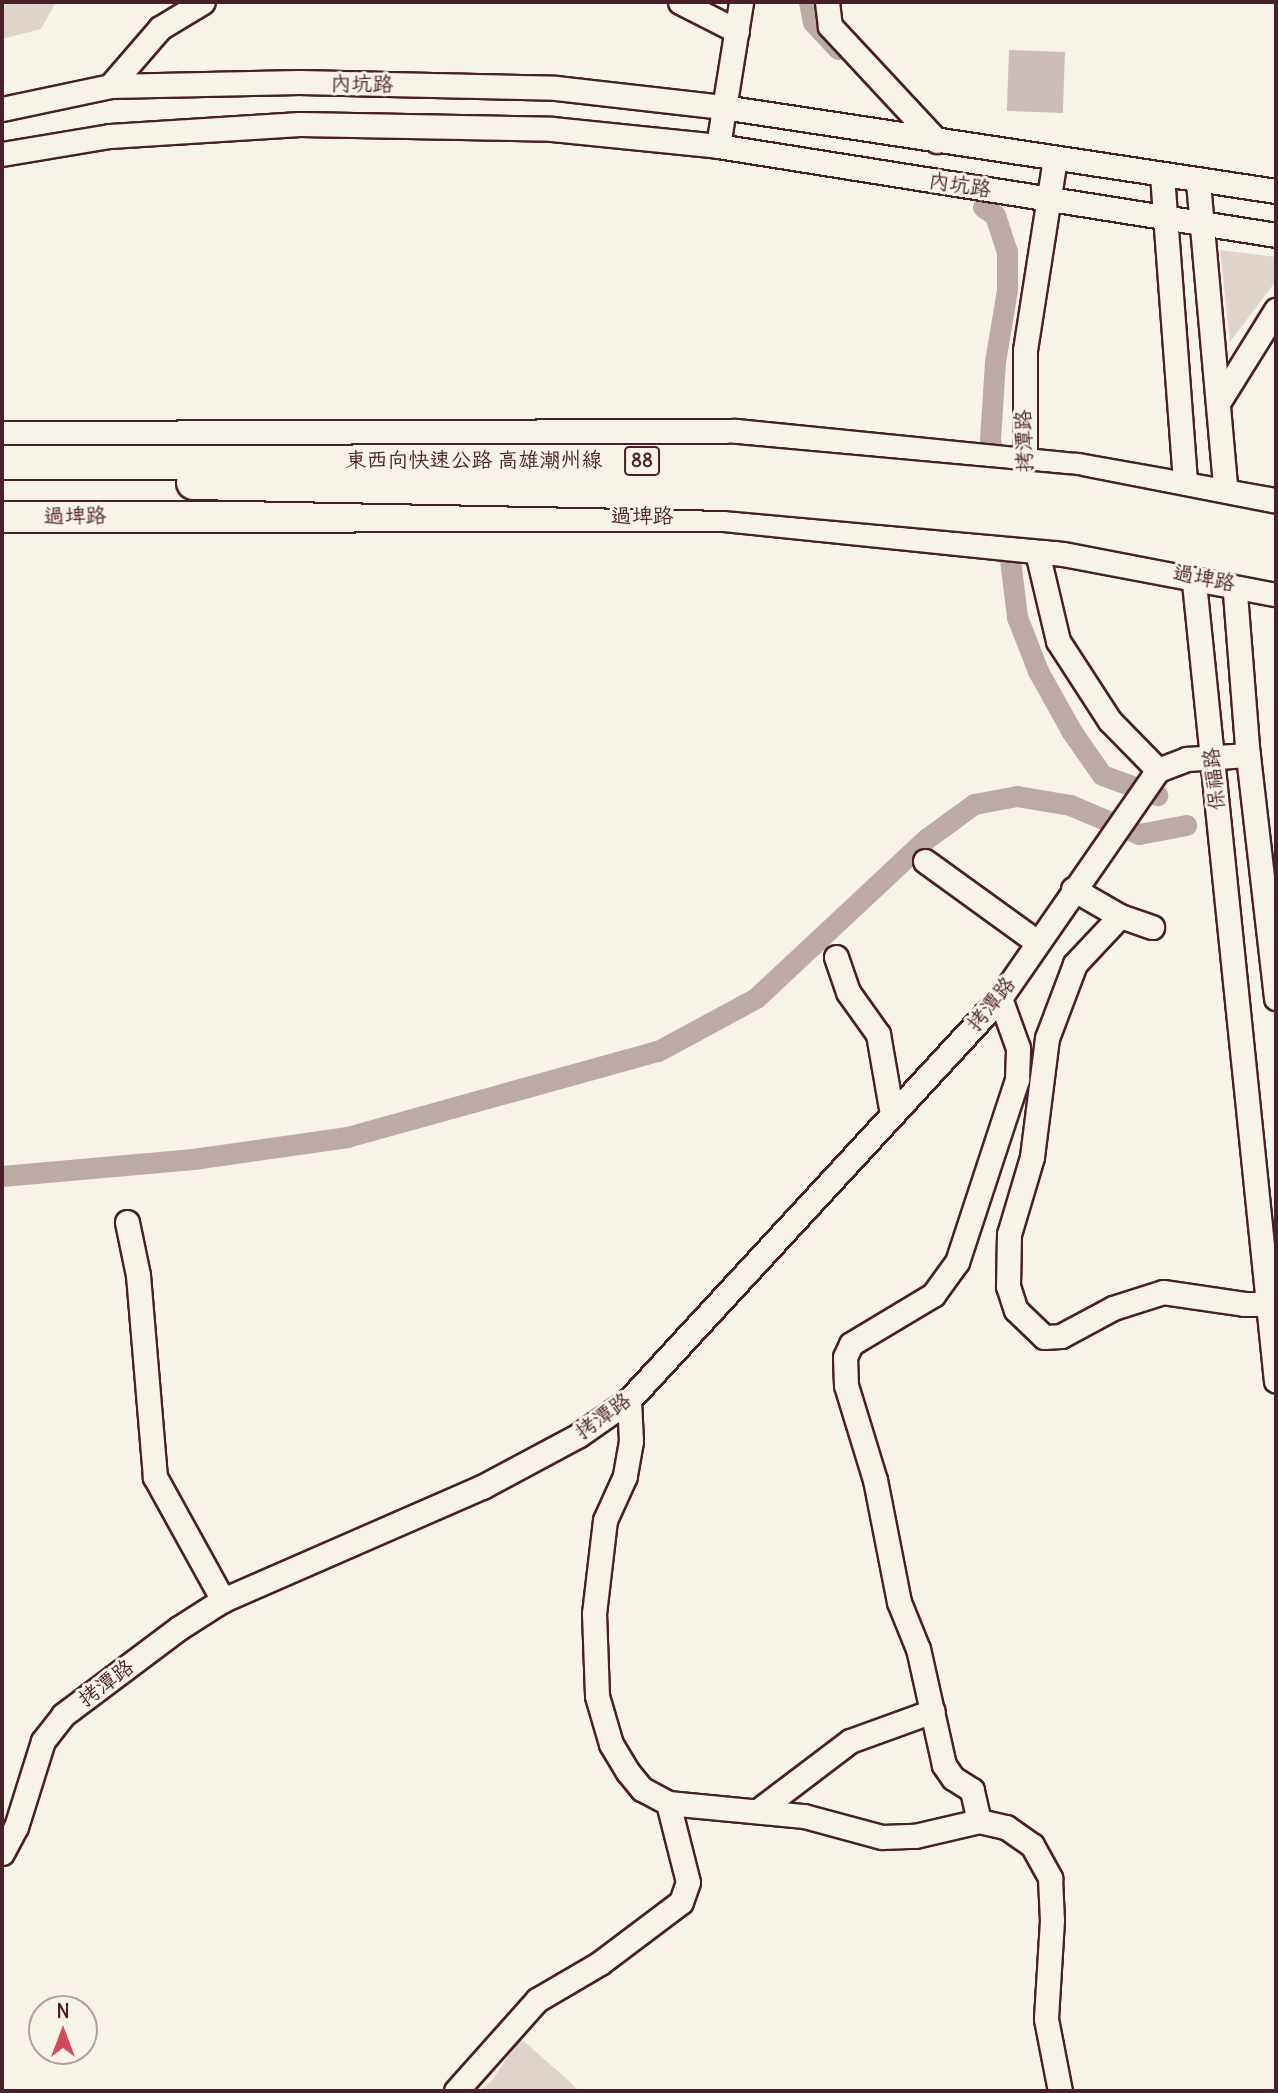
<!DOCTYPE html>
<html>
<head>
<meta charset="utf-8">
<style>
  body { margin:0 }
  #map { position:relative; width:1278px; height:2093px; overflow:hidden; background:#f7f3e8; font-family:Delius,"LXGW WenKai TC",sans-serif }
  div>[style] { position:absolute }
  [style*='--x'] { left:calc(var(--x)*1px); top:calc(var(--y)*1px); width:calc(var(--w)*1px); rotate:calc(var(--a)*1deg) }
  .green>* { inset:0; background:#ded4cc }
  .canal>* { height:21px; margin:-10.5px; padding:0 10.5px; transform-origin:10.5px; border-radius:10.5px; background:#bcaaa7 }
  .building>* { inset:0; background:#ccbfb9; transform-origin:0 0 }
  .roads { filter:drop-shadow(2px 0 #4a1f2b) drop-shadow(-2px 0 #4a1f2b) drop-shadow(0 2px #4a1f2b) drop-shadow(0 -2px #4a1f2b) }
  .minor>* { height:23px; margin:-11.5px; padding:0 11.5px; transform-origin:11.5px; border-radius:11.5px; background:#f7f3e8 }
  .major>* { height:30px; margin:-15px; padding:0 15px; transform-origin:15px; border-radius:15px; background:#f7f3e8 }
  .bridges { filter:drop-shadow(2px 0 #4a1f2b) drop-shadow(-2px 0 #4a1f2b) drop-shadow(0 2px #4a1f2b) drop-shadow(0 -2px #4a1f2b) }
  .highway-bridge>* { height:33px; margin:-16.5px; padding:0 16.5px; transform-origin:16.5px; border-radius:16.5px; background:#f7f3e8 }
  span { translate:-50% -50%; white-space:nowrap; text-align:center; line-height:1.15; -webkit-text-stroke:6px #f7f3e8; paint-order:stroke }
  .shield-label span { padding:2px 5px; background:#f7f3e8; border:2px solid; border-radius:5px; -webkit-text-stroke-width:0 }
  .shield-label { font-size:19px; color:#4a1f2b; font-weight:700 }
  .street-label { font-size:21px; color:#4a1f2b }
  .frame { position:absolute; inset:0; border:4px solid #4a1f2b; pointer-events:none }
  .north { position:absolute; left:28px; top:1995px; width:70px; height:70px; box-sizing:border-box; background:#f7f3e8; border:2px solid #b29e9c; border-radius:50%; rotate:0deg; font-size:19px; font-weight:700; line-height:28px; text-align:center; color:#4a1f2b }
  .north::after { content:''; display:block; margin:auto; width:24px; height:32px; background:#d1495b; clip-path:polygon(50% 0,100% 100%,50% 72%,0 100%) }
</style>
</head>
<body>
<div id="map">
  <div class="green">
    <div style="clip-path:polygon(2px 2px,56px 2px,41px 29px,2px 39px)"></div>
    <div style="clip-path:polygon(1220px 250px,1276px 257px,1276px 281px,1230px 342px)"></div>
    <div style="clip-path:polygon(520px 2038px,567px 2079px,579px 2091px,479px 2091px,491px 2082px)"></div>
  </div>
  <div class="canal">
    <div style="--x:809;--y:2;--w:20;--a:79"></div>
    <div style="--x:813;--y:22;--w:37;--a:47"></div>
    <div style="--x:983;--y:207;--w:14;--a:34"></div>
    <div style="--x:995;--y:215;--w:38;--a:72"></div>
    <div style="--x:1007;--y:251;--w:39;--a:90"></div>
    <div style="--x:1007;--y:290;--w:73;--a:99.5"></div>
    <div style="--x:995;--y:362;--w:77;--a:93.7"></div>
    <div style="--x:990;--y:439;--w:34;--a:80"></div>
    <div style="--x:1007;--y:535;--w:83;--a:83"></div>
    <div style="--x:1017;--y:617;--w:58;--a:68.7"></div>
    <div style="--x:1038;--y:671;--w:70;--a:60.9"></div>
    <div style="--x:1072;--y:732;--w:52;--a:55.1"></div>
    <div style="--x:1102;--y:775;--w:59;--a:20"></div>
    <div style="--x:2;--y:1176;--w:192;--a:-5.1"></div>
    <div style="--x:193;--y:1159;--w:156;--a:-8.1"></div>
    <div style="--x:347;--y:1137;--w:323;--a:-15.5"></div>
    <div style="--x:658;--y:1051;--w:111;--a:-28.4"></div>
    <div style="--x:756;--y:998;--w:233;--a:-43.1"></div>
    <div style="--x:926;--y:839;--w:59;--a:-36.1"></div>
    <div style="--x:974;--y:804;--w:44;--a:-10.5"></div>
    <div style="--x:1017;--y:796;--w:54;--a:9.6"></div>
    <div style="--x:1070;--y:805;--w:75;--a:22.8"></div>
    <div style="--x:1139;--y:834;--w:48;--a:-10.8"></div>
  </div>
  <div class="building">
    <div style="left:1009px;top:50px;width:56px;height:61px;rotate:2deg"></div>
  </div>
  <div class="roads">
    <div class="minor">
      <div style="--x:680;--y:2;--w:64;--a:27"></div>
      <div style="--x:827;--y:2;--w:24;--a:83"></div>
      <div style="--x:830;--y:26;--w:157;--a:47.1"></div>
      <div style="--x:110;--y:86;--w:77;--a:-49.2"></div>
      <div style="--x:160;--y:28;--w:50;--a:-31.2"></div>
      <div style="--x:2;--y:109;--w:110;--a:-12"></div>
      <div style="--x:110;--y:86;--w:189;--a:-1.2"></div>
      <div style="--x:299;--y:82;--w:257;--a:1.3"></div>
      <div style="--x:556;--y:88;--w:168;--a:6.5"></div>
      <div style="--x:723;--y:107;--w:559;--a:8.64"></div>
      <div style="--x:718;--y:146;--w:146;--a:-80.9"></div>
      <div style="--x:2;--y:154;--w:109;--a:-9.5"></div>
      <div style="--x:110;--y:136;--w:190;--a:-3.6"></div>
      <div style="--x:300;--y:124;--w:252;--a:1.1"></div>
      <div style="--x:552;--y:129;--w:167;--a:5.8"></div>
      <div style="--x:718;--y:146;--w:565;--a:9.06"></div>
      <div style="--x:1162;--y:175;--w:330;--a:85.7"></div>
      <div style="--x:1198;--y:182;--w:329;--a:84.9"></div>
      <div style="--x:1218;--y:403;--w:110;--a:-58.1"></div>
      <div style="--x:1025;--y:480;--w:130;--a:-90"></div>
      <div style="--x:1025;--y:350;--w:193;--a:-81.1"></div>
      <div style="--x:1033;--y:535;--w:109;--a:76.7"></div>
      <div style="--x:1058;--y:641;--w:95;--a:57"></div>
      <div style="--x:1110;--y:721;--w:69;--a:45.6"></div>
      <div style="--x:1192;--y:563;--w:822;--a:84.14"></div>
      <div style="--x:1233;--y:568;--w:180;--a:85.5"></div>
      <div style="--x:1247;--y:747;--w:253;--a:83.4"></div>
      <div style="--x:925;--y:861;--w:138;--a:35.9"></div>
      <div style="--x:1073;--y:889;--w:54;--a:29.9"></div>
      <div style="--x:1120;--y:916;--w:34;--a:19"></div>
      <div style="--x:1120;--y:916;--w:66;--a:133.2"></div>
      <div style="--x:1075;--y:964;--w:79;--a:110.7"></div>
      <div style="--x:1047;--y:1038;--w:120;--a:97.2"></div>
      <div style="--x:1032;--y:1157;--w:80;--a:106.6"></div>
      <div style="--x:1009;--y:1234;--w:52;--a:91.1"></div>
      <div style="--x:1008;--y:1286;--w:25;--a:72"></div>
      <div style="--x:1016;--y:1310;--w:39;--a:44"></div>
      <div style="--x:1044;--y:1337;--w:17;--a:-3"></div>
      <div style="--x:1061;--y:1336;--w:59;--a:-28.3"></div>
      <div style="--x:1113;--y:1308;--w:52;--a:-17.7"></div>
      <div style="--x:1163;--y:1292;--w:82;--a:8.4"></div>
      <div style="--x:1244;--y:1304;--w:32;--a:0"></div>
      <div style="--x:836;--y:957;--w:37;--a:71"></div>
      <div style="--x:848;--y:992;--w:52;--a:54.5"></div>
      <div style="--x:878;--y:1034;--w:81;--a:80.1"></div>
      <div style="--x:127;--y:1222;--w:54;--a:78.3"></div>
      <div style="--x:138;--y:1275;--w:203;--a:85.2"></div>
      <div style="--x:155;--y:1477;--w:141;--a:61.1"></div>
      <div style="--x:629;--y:1400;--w:41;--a:87.2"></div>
      <div style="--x:631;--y:1441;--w:36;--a:100"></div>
      <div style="--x:625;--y:1476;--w:48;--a:114.4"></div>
      <div style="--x:605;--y:1520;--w:94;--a:96.7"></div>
      <div style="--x:594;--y:1613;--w:83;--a:87.9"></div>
      <div style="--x:597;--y:1696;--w:50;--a:73.7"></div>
      <div style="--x:611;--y:1744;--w:33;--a:59"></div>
      <div style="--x:628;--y:1772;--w:22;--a:51"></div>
      <div style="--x:642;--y:1789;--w:30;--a:28"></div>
      <div style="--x:668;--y:1803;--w:137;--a:5.5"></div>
      <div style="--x:804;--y:1816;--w:81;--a:15.1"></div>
      <div style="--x:882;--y:1837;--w:33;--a:-2"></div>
      <div style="--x:915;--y:1836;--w:66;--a:-13.2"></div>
      <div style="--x:979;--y:1821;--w:28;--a:13"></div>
      <div style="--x:1006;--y:1827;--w:32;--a:35"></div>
      <div style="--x:1032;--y:1845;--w:38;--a:61"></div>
      <div style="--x:1050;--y:1878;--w:42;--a:87.3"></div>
      <div style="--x:1052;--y:1920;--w:99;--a:93.5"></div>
      <div style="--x:1046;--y:2019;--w:73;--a:79"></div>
      <div style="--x:759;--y:1810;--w:114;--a:-37.2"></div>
      <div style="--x:850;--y:1741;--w:88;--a:-19.9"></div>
      <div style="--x:979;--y:1821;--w:32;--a:-103"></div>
      <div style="--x:972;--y:1790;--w:22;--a:-148"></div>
      <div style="--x:953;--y:1778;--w:16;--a:-125"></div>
      <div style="--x:944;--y:1765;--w:119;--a:-102.6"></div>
      <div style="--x:918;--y:1649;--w:51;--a:-112"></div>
      <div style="--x:899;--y:1602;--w:124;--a:-101.1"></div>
      <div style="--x:875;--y:1480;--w:99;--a:-107"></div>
      <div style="--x:846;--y:1385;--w:28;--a:-92"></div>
      <div style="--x:845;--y:1357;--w:14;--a:-65"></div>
      <div style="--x:851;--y:1344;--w:96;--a:-30.9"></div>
      <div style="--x:933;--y:1295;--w:41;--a:-54"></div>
      <div style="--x:957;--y:1262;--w:193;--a:-71.8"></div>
      <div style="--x:1017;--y:1079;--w:31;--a:-88"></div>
      <div style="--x:1018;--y:1048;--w:53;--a:-109.8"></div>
      <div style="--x:2;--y:1853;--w:30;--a:-62"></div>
      <div style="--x:16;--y:1827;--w:90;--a:-72.6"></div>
      <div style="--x:43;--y:1741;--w:33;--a:-52"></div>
      <div style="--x:63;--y:1715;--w:145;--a:-36.9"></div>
      <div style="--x:179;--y:1628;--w:52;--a:-32.5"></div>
      <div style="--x:223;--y:1600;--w:283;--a:-23.6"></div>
      <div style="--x:482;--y:1487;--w:110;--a:-28.2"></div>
      <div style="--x:579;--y:1435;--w:61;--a:-35"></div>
      <div style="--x:629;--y:1400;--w:547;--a:-47.3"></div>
      <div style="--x:1000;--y:998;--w:277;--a:-55.3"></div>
      <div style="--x:1158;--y:770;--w:31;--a:-21"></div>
      <div style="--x:1187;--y:759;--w:61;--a:-3.8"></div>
      <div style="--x:456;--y:2091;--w:122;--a:-48.3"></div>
      <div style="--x:537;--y:2000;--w:73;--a:-30.4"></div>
      <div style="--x:600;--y:1963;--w:101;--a:-37"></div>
      <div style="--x:681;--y:1902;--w:21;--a:-71"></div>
      <div style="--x:688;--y:1882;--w:81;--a:-104.2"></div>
    </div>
    <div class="major">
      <div style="--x:2;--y:437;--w:734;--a:-0.16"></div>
      <div style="--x:736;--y:435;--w:343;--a:5.7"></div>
      <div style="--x:1077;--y:469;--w:202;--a:10"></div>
      <div style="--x:2;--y:517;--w:723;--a:-0.08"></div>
      <div style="--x:725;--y:516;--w:341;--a:5.9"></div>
      <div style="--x:1064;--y:551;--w:216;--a:10.7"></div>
    </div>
  </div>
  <div class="bridges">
    <div class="highway-bridge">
      <div style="--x:2;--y:462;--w:730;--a:-0.08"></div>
      <div style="--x:732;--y:461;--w:342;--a:5.2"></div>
      <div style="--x:1073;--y:492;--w:207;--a:11.1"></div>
      <div style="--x:193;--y:482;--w:535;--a:1.18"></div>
      <div style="--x:728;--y:493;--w:341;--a:5.2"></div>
      <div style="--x:1068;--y:524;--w:212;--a:10.9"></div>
    </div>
  </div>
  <div class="shield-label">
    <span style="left:642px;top:461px">88</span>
  </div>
  <div class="street-label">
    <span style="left:362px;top:84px;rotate:1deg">內坑路</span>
    <span style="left:960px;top:185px;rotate:9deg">內坑路</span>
    <span style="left:1024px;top:441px;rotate:-92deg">拷潭路</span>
    <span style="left:474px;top:460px">東西向快速公路 高雄潮州線</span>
    <span style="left:75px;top:516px;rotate:-1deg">過埤路</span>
    <span style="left:642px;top:516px">過埤路</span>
    <span style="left:1204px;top:578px;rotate:11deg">過埤路</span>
    <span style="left:1214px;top:779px;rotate:-96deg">保福路</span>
    <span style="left:991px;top:1004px;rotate:-51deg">拷潭路</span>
    <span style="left:603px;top:1416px;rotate:-36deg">拷潭路</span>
    <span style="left:106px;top:1683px;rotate:-37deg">拷潭路</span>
  </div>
  <div class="frame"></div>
  <div class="north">N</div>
</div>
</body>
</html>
